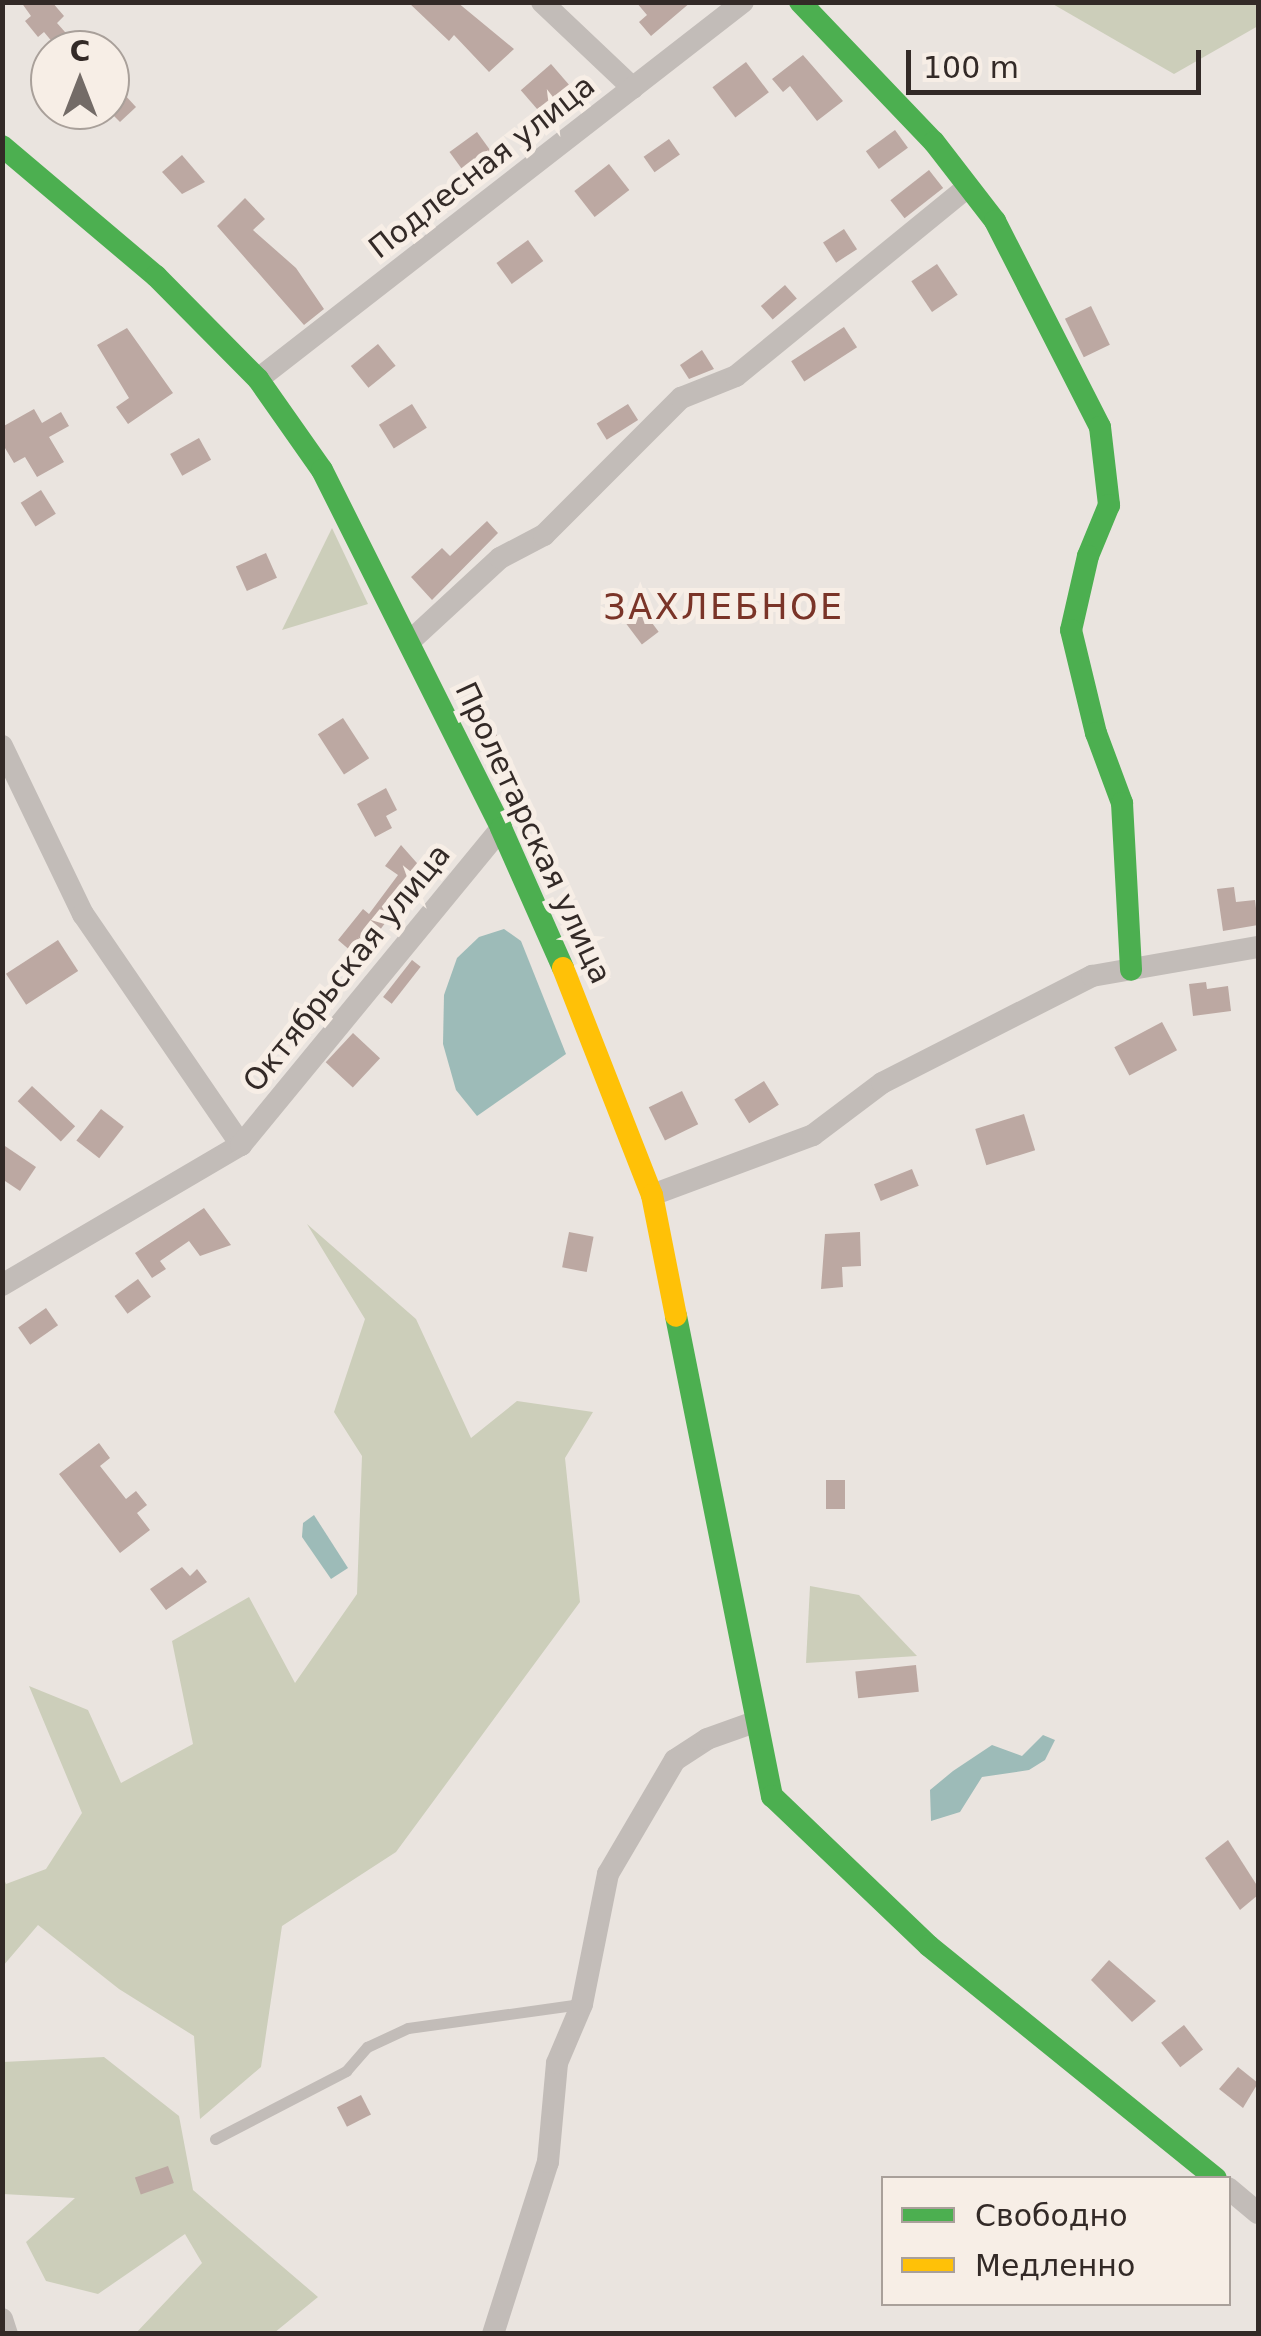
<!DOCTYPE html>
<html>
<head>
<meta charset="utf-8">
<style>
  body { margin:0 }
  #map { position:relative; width:1261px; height:2336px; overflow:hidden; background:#eae4df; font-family:"DejaVu Sans",sans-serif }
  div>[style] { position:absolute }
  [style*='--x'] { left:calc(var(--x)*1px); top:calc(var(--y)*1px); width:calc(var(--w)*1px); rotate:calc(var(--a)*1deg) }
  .green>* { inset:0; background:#ccceba }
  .water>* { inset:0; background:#9dbbb8 }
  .building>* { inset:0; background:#bca8a2; transform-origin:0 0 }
  .lane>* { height:11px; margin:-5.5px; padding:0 5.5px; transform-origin:5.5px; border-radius:5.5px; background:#c2bcb8 }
  .street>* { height:22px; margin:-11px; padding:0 11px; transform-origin:11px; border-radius:11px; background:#c2bcb8 }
  .fast>* { height:22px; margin:-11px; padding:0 11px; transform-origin:11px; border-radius:11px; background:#4caf50 }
  .slow>* { height:22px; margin:-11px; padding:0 11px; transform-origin:11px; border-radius:11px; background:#ffc107 }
  span { translate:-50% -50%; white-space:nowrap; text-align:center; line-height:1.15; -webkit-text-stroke:10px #f7eee6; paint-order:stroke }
  .street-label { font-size:30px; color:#332a27 }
  .quarter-label { font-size:35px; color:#7a3428; letter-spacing:2.5px }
  .frame { position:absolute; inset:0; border:5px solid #332a27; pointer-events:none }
  .legend { position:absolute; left:881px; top:2176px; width:350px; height:130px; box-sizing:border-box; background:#f7eee6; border:2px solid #a9a09a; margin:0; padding:12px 18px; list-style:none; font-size:30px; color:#332a27 }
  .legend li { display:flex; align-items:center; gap:20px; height:50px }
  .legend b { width:50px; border:2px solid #a9a09a }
  .north { position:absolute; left:30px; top:30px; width:100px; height:100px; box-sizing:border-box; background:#f7eee6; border:2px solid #a9a09a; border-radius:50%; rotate:0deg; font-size:28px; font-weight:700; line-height:40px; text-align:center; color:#332a27 }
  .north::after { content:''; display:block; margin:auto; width:35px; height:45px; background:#736b67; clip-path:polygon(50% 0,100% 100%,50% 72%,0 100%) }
  .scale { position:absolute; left:906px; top:50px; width:295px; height:45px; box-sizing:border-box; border:5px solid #332a27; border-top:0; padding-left:12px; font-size:30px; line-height:35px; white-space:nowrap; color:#332a27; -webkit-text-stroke:8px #f7eee6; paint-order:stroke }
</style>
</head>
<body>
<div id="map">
  <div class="green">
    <div style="clip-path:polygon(1051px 3px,1258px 3px,1258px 26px,1174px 74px)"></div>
    <div style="clip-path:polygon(332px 528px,368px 604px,282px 630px)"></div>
    <div style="clip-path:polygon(307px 1224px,416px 1319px,471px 1438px,517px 1401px,593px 1412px,565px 1458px,580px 1602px,396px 1852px,282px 1926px,261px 2067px,200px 2119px,194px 2036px,119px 1989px,38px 1925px,3px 1966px,3px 1877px,6px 1884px,46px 1869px,82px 1813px,29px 1686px,88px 1710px,121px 1783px,193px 1744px,172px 1641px,249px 1597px,295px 1683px,357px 1594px,362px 1456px,334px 1412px,365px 1319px)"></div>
    <div style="clip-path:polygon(810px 1586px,859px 1595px,917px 1656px,806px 1663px)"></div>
    <div style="clip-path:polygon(104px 2057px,179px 2116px,193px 2190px,318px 2297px,274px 2333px,136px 2333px,202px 2263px,185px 2234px,98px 2294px,46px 2281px,26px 2242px,75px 2198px,3px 2194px,3px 2062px)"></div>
  </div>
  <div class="water">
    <div style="clip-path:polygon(504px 929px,521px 941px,566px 1054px,477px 1116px,456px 1090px,443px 1044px,444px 995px,457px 958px,479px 937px)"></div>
    <div style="clip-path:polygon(314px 1515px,348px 1568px,331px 1579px,302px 1537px,303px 1523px)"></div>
    <div style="clip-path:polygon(1043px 1735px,1055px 1740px,1045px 1760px,1029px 1770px,982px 1777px,960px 1812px,931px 1821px,930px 1790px,953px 1771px,992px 1745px,1022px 1756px)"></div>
  </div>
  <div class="building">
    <div style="clip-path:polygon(21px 2px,52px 2px,64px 16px,57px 23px,73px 41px,59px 50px,44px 32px,38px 37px,25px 21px,31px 16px)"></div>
    <div style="clip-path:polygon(408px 2px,457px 2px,514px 49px,489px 72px,454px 35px,449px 41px)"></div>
    <div style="clip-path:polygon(636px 2px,691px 2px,651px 36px,639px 22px,647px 15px)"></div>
    <div style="clip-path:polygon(803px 55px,843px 101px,817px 121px,790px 86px,783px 92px,772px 79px)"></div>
    <div style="left:746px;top:62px;width:38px;height:42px;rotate:53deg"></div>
    <div style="left:551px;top:64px;width:40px;height:40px;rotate:49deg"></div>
    <div style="clip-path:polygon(110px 79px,136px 107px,120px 122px,110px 112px)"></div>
    <div style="left:895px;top:130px;width:22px;height:36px;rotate:54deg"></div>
    <div style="left:477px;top:132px;width:32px;height:34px;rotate:54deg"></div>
    <div style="left:669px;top:139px;width:19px;height:31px;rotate:55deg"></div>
    <div style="clip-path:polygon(182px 155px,205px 182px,182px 194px,162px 172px)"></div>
    <div style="left:609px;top:164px;width:33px;height:44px;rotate:52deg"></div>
    <div style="left:929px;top:170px;width:23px;height:49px;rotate:52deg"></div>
    <div style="clip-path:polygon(245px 198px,265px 219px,253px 230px,296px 268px,324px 309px,304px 325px,217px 226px)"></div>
    <div style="left:844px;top:229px;width:24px;height:25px;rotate:57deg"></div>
    <div style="left:528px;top:240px;width:26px;height:39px;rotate:54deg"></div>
    <div style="left:937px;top:264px;width:37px;height:31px;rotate:56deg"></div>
    <div style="left:785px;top:285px;width:18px;height:32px;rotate:49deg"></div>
    <div style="left:1091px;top:306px;width:43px;height:29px;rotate:64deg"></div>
    <div style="left:844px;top:327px;width:24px;height:63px;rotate:57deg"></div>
    <div style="clip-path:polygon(127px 328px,173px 393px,128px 424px,116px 407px,129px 398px,97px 345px)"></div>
    <div style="left:378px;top:344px;width:28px;height:35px;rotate:51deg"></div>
    <div style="clip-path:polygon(702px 350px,714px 369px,689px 379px,680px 365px)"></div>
    <div style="left:412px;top:404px;width:28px;height:39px;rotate:58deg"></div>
    <div style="left:628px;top:404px;width:19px;height:37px;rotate:58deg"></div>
    <div style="clip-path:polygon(34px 409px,42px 423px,61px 412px,69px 426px,49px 437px,64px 462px,37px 477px,25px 457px,14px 463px,2px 443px,2px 427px)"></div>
    <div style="left:199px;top:438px;width:25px;height:33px;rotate:61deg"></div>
    <div style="left:41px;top:490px;width:28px;height:24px;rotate:58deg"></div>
    <div style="clip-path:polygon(487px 521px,498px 533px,432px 600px,411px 577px,442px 548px,450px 556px)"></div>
    <div style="left:266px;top:553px;width:27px;height:33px;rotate:66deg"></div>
    <div style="left:643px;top:611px;width:26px;height:21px;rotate:53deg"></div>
    <div style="left:483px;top:708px;width:35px;height:19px;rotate:63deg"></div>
    <div style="left:343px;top:718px;width:48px;height:30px;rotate:57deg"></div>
    <div style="clip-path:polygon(386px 788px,397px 810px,386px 816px,392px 828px,375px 837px,357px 804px)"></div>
    <div style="clip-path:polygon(401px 845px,424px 871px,359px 958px,338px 940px,363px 909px,369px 914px,398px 875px,385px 866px)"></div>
    <div style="clip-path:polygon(1234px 887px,1236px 902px,1255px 900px,1258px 925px,1223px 931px,1217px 889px)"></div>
    <div style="left:58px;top:940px;width:37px;height:62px;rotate:57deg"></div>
    <div style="left:412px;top:960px;width:11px;height:47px;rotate:38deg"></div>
    <div style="clip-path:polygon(1206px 982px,1207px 989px,1228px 986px,1231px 1011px,1193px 1016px,1189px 984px)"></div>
    <div style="left:1162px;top:1022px;width:32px;height:54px;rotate:62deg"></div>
    <div style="left:353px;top:1033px;width:37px;height:40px;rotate:43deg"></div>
    <div style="left:764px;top:1081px;width:28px;height:35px;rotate:58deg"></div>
    <div style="left:32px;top:1086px;width:59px;height:21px;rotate:43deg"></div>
    <div style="left:682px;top:1091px;width:37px;height:37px;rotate:64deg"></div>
    <div style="left:101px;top:1109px;width:29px;height:40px;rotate:38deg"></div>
    <div style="left:1024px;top:1114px;width:38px;height:51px;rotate:73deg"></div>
    <div style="clip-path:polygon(2px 1144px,36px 1167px,20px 1191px,2px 1179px)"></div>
    <div style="left:912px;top:1169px;width:18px;height:41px;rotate:68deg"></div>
    <div style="clip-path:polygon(204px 1208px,231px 1245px,200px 1256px,189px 1241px,160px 1261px,166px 1269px,152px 1278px,135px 1253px)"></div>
    <div style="left:569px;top:1232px;width:25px;height:36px;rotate:11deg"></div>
    <div style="clip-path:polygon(860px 1232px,861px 1266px,842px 1267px,843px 1287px,821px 1289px,825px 1234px)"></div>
    <div style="left:138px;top:1279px;width:22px;height:29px;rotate:54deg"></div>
    <div style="left:46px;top:1308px;width:21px;height:34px;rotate:55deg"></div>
    <div style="clip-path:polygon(99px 1443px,110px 1458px,100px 1466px,126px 1499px,136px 1491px,147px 1505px,137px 1513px,150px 1530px,120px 1553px,59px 1474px)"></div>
    <div style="left:826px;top:1480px;width:19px;height:29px"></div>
    <div style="clip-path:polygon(182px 1567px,190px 1576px,197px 1569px,207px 1582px,166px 1610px,150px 1589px)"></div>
    <div style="left:916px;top:1665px;width:27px;height:61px;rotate:84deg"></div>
    <div style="clip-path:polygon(1228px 1840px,1258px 1887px,1258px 1895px,1240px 1910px,1205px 1858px)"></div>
    <div style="clip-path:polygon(1109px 1960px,1156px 2001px,1132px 2022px,1091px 1980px)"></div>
    <div style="left:1184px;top:2025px;width:31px;height:29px;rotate:52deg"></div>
    <div style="clip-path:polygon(1238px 2067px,1258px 2083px,1243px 2108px,1219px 2089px)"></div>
    <div style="left:361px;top:2095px;width:22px;height:27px;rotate:63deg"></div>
    <div style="left:168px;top:2166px;width:18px;height:35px;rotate:71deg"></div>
  </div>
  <div class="lane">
    <div style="--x:215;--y:2139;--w:148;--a:-27.4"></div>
    <div style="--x:346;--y:2071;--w:32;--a:-49"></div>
    <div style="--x:367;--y:2047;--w:45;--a:-24.9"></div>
    <div style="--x:408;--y:2028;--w:176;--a:-7.9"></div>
  </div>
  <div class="street">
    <div style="--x:542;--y:2;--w:125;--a:43.4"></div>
    <div style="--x:258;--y:379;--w:614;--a:-37.86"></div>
    <div style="--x:409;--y:642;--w:124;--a:-42.7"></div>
    <div style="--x:500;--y:558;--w:50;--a:-27.6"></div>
    <div style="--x:544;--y:535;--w:194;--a:-45"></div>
    <div style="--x:681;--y:398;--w:59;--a:-21.8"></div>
    <div style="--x:736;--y:376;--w:299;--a:-39.2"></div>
    <div style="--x:2;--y:746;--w:187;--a:64.3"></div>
    <div style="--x:83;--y:914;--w:280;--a:55.6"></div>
    <div style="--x:652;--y:1195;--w:172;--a:-20.4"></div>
    <div style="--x:813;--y:1135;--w:86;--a:-37"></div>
    <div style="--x:882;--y:1083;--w:236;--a:-27"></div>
    <div style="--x:1092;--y:976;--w:169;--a:-9.9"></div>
    <div style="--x:2;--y:1285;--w:277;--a:-30.4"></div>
    <div style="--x:241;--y:1145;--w:410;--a:-50.6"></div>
    <div style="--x:1228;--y:2188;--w:39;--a:40"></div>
    <div style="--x:2;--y:2319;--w:16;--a:72"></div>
    <div style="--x:493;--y:2334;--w:181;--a:-72.3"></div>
    <div style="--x:548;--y:2162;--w:99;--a:-84.8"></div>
    <div style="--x:557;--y:2063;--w:64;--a:-67"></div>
    <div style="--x:582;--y:2004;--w:133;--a:-78.7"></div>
    <div style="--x:608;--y:1874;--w:132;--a:-59.6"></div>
    <div style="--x:675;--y:1760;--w:38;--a:-33"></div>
    <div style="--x:707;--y:1739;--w:51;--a:-19.5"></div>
  </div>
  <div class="fast">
    <div style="--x:800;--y:2;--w:194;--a:46.3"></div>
    <div style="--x:934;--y:142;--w:100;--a:52.3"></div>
    <div style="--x:995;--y:221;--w:231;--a:63"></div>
    <div style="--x:1100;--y:427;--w:79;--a:83.4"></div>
    <div style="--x:1109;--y:505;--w:55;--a:112.4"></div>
    <div style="--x:1088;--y:556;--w:76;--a:102.9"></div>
    <div style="--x:1071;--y:630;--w:106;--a:76.4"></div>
    <div style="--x:1096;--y:733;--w:75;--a:69.6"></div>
    <div style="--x:1122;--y:803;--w:167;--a:86.9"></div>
    <div style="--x:2;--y:146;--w:202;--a:40.2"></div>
    <div style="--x:156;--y:276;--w:145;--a:45.3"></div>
    <div style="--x:258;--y:379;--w:111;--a:54.9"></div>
    <div style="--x:322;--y:470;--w:400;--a:63.4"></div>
    <div style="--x:501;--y:828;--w:153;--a:66.1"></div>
    <div style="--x:676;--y:1316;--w:490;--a:78.7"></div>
    <div style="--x:772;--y:1796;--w:217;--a:43.7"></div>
    <div style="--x:929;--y:1946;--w:369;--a:39"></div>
  </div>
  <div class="slow">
    <div style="--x:563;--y:968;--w:244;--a:68.6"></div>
    <div style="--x:652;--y:1195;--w:123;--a:78.8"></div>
  </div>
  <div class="street-label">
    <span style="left:482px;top:167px;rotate:-38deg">Подлесная улица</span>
    <span style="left:533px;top:833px;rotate:65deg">Пролетарская улица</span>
    <span style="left:347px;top:968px;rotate:-51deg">Октябрьская улица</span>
  </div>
  <div class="quarter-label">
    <span style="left:724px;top:607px">ЗАХЛЕБНОЕ</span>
  </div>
  <div class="frame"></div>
  <ul class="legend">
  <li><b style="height:12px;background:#4caf50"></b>Свободно</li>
  <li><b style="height:12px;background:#ffc107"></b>Медленно</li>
  </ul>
  <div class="north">С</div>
  <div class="scale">100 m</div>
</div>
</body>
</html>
